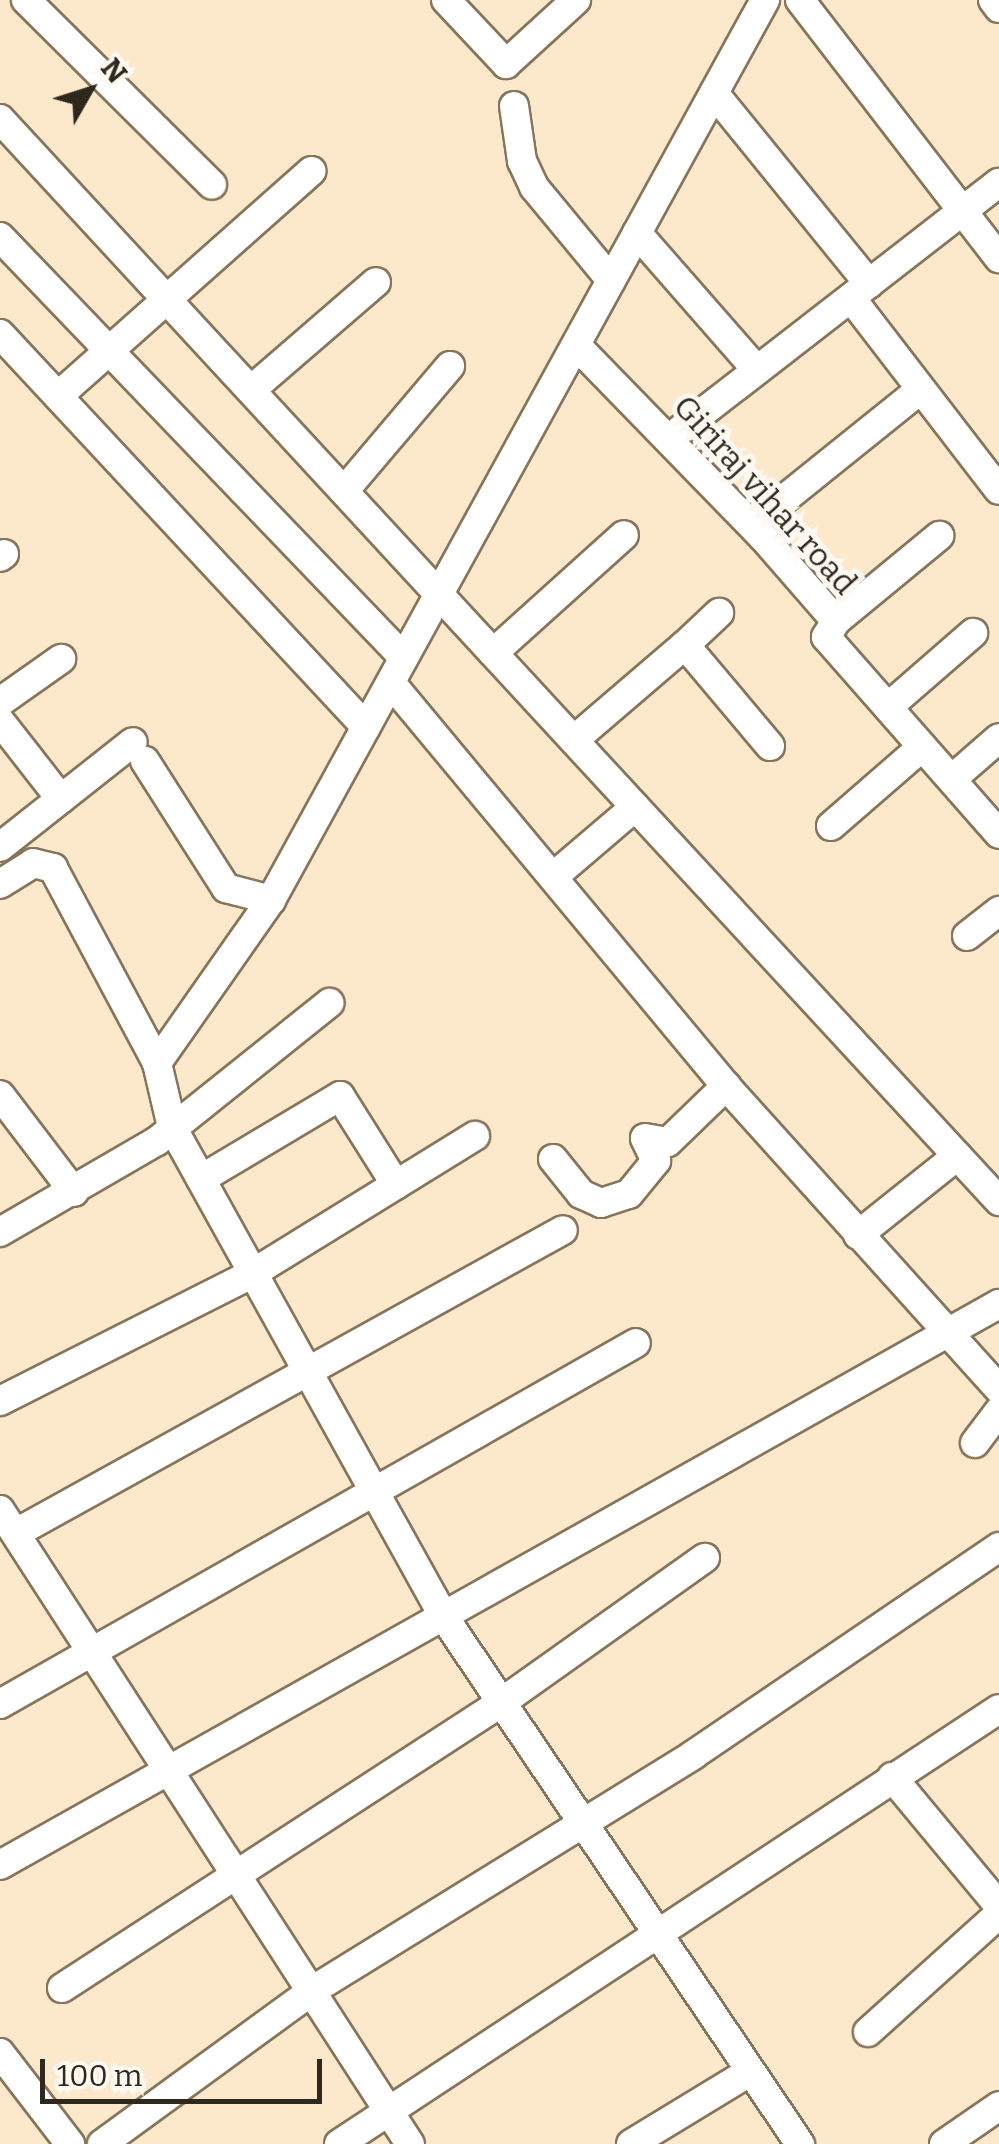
<!DOCTYPE html>
<html>
<head>
<meta charset="utf-8">
<style>
  body { margin:0 }
  #map { position:relative; width:999px; height:2144px; overflow:hidden; background:#fce8ca; font-family:Bitter,serif }
  div>[style] { position:absolute }
  [style*='--x'] { left:calc(var(--x)*1px); top:calc(var(--y)*1px); width:calc(var(--w)*1px); rotate:calc(var(--a)*1deg) }
  .roads { filter:drop-shadow(2px 0 #86755a) drop-shadow(-2px 0 #86755a) drop-shadow(0 2px #86755a) drop-shadow(0 -2px #86755a) }
  .minor>* { height:28px; margin:-14px; padding:0 14px; transform-origin:14px; border-radius:14px; background:#fff }
  span { translate:-50% -50%; white-space:nowrap; text-align:center; line-height:1.15; -webkit-text-stroke:10px #fcf8f2; paint-order:stroke }
  .street-label { font-size:32px; color:#2f281c }
  .north { position:absolute; left:40px; top:40px; width:100px; height:100px; -webkit-text-stroke:8px #fcf8f2; paint-order:stroke; rotate:51deg; font-size:28px; font-weight:700; line-height:40px; text-align:center; color:#2f281c }
  .north::after { content:''; display:block; margin:auto; width:35px; height:45px; background:#2f281c; clip-path:polygon(50% 0,100% 100%,50% 72%,0 100%) }
  .scale { position:absolute; left:40px; top:2059px; width:282px; height:45px; box-sizing:border-box; border:5px solid #2f281c; border-top:0; padding-left:12px; font-size:30px; line-height:35px; white-space:nowrap; color:#2f281c; -webkit-text-stroke:8px #fcf8f2; paint-order:stroke }
</style>
</head>
<body>
<div id="map">
  <div class="roads">
    <div class="minor">
      <div style="--x:26;--y:0;--w:262;--a:44.8"></div>
      <div style="--x:446;--y:0;--w:88;--a:46.8"></div>
      <div style="--x:506;--y:64;--w:95;--a:-42.4"></div>
      <div style="--x:800;--y:0;--w:326;--a:52.4"></div>
      <div style="--x:993;--y:0;--w:10;--a:53"></div>
      <div style="--x:714;--y:93;--w:246;--a:50.9"></div>
      <div style="--x:514;--y:106;--w:56;--a:81.7"></div>
      <div style="--x:522;--y:161;--w:29;--a:65"></div>
      <div style="--x:534;--y:187;--w:121;--a:50.4"></div>
      <div style="--x:0;--y:119;--w:1473;--a:47.28"></div>
      <div style="--x:637;--y:233;--w:182;--a:48.8"></div>
      <div style="--x:0;--y:237;--w:583;--a:46.18"></div>
      <div style="--x:851;--y:298;--w:242;--a:52.4"></div>
      <div style="--x:0;--y:334;--w:537;--a:47.04"></div>
      <div style="--x:576;--y:345;--w:268;--a:45.8"></div>
      <div style="--x:763;--y:537;--w:111;--a:49"></div>
      <div style="--x:836;--y:621;--w:19;--a:122"></div>
      <div style="--x:826;--y:637;--w:262;--a:48.7"></div>
      <div style="--x:251;--y:390;--w:165;--a:-40.8"></div>
      <div style="--x:58;--y:396;--w:339;--a:-41.6"></div>
      <div style="--x:671;--y:437;--w:415;--a:-37.8"></div>
      <div style="--x:344;--y:491;--w:164;--a:-49.7"></div>
      <div style="--x:752;--y:525;--w:216;--a:-38.8"></div>
      <div style="--x:0;--y:557;--w:5;--a:-37"></div>
      <div style="--x:836;--y:621;--w:134;--a:-39.5"></div>
      <div style="--x:685;--y:645;--w:47;--a:-43.3"></div>
      <div style="--x:493;--y:653;--w:176;--a:-42"></div>
      <div style="--x:391;--y:683;--w:524;--a:50.26"></div>
      <div style="--x:726;--y:1086;--w:408;--a:48"></div>
      <div style="--x:0;--y:702;--w:75;--a:-35.2"></div>
      <div style="--x:888;--y:707;--w:113;--a:-41"></div>
      <div style="--x:0;--y:721;--w:99;--a:52"></div>
      <div style="--x:574;--y:740;--w:146;--a:-40.6"></div>
      <div style="--x:685;--y:645;--w:132;--a:49.9"></div>
      <div style="--x:145;--y:761;--w:151;--a:57.5"></div>
      <div style="--x:226;--y:888;--w:47;--a:14.9"></div>
      <div style="--x:271;--y:900;--w:199;--a:125"></div>
      <div style="--x:952;--y:779;--w:62;--a:-41.1"></div>
      <div style="--x:831;--y:826;--w:121;--a:-41"></div>
      <div style="--x:0;--y:847;--w:169;--a:-38.3"></div>
      <div style="--x:553;--y:877;--w:108;--a:-40.5"></div>
      <div style="--x:0;--y:884;--w:39;--a:-32"></div>
      <div style="--x:33;--y:863;--w:21;--a:14"></div>
      <div style="--x:53;--y:868;--w:221;--a:61.9"></div>
      <div style="--x:157;--y:1063;--w:66;--a:76.8"></div>
      <div style="--x:172;--y:1127;--w:560;--a:60.97"></div>
      <div style="--x:444;--y:1617;--w:636;--a:55.96"></div>
      <div style="--x:271;--y:900;--w:1027;--a:-61.24"></div>
      <div style="--x:967;--y:936;--w:41;--a:-38"></div>
      <div style="--x:0;--y:1095;--w:122;--a:52.7"></div>
      <div style="--x:553;--y:1159;--w:45;--a:51.3"></div>
      <div style="--x:581;--y:1194;--w:22;--a:24"></div>
      <div style="--x:601;--y:1203;--w:29;--a:-18"></div>
      <div style="--x:629;--y:1194;--w:43;--a:-50.7"></div>
      <div style="--x:656;--y:1161;--w:25;--a:-116"></div>
      <div style="--x:645;--y:1138;--w:23;--a:10"></div>
      <div style="--x:668;--y:1142;--w:81;--a:-44"></div>
      <div style="--x:201;--y:1179;--w:162;--a:-30.8"></div>
      <div style="--x:340;--y:1096;--w:105;--a:57.8"></div>
      <div style="--x:0;--y:1232;--w:181;--a:-30.1"></div>
      <div style="--x:157;--y:1141;--w:221;--a:-38.7"></div>
      <div style="--x:858;--y:1235;--w:127;--a:-38.6"></div>
      <div style="--x:0;--y:1401;--w:284;--a:-26.8"></div>
      <div style="--x:253;--y:1273;--w:261;--a:-31.7"></div>
      <div style="--x:975;--y:1443;--w:40;--a:-53"></div>
      <div style="--x:0;--y:1510;--w:755;--a:57.11"></div>
      <div style="--x:16;--y:1533;--w:625;--a:-28.98"></div>
      <div style="--x:0;--y:1704;--w:731;--a:-29.58"></div>
      <div style="--x:892;--y:1777;--w:168;--a:50.3"></div>
      <div style="--x:0;--y:1865;--w:1146;--a:-29.32"></div>
      <div style="--x:62;--y:1988;--w:525;--a:-33.02"></div>
      <div style="--x:502;--y:1702;--w:249;--a:-35.4"></div>
      <div style="--x:868;--y:2032;--w:176;--a:-42"></div>
      <div style="--x:0;--y:2053;--w:115;--a:52.4"></div>
      <div style="--x:102;--y:2144;--w:261;--a:-36.1"></div>
      <div style="--x:313;--y:1990;--w:447;--a:-31.7"></div>
      <div style="--x:693;--y:1755;--w:370;--a:-34.2"></div>
      <div style="--x:339;--y:2144;--w:790;--a:-33.39"></div>
      <div style="--x:631;--y:2144;--w:140;--a:-31.3"></div>
      <div style="--x:944;--y:2144;--w:67;--a:-34.6"></div>
    </div>
  </div>
  <div class="street-label">
    <span style="left:765px;top:495px;rotate:48deg">Giriraj vihar road</span>
  </div>
  <div class="north">N</div>
  <div class="scale">100 m</div>
</div>
</body>
</html>
